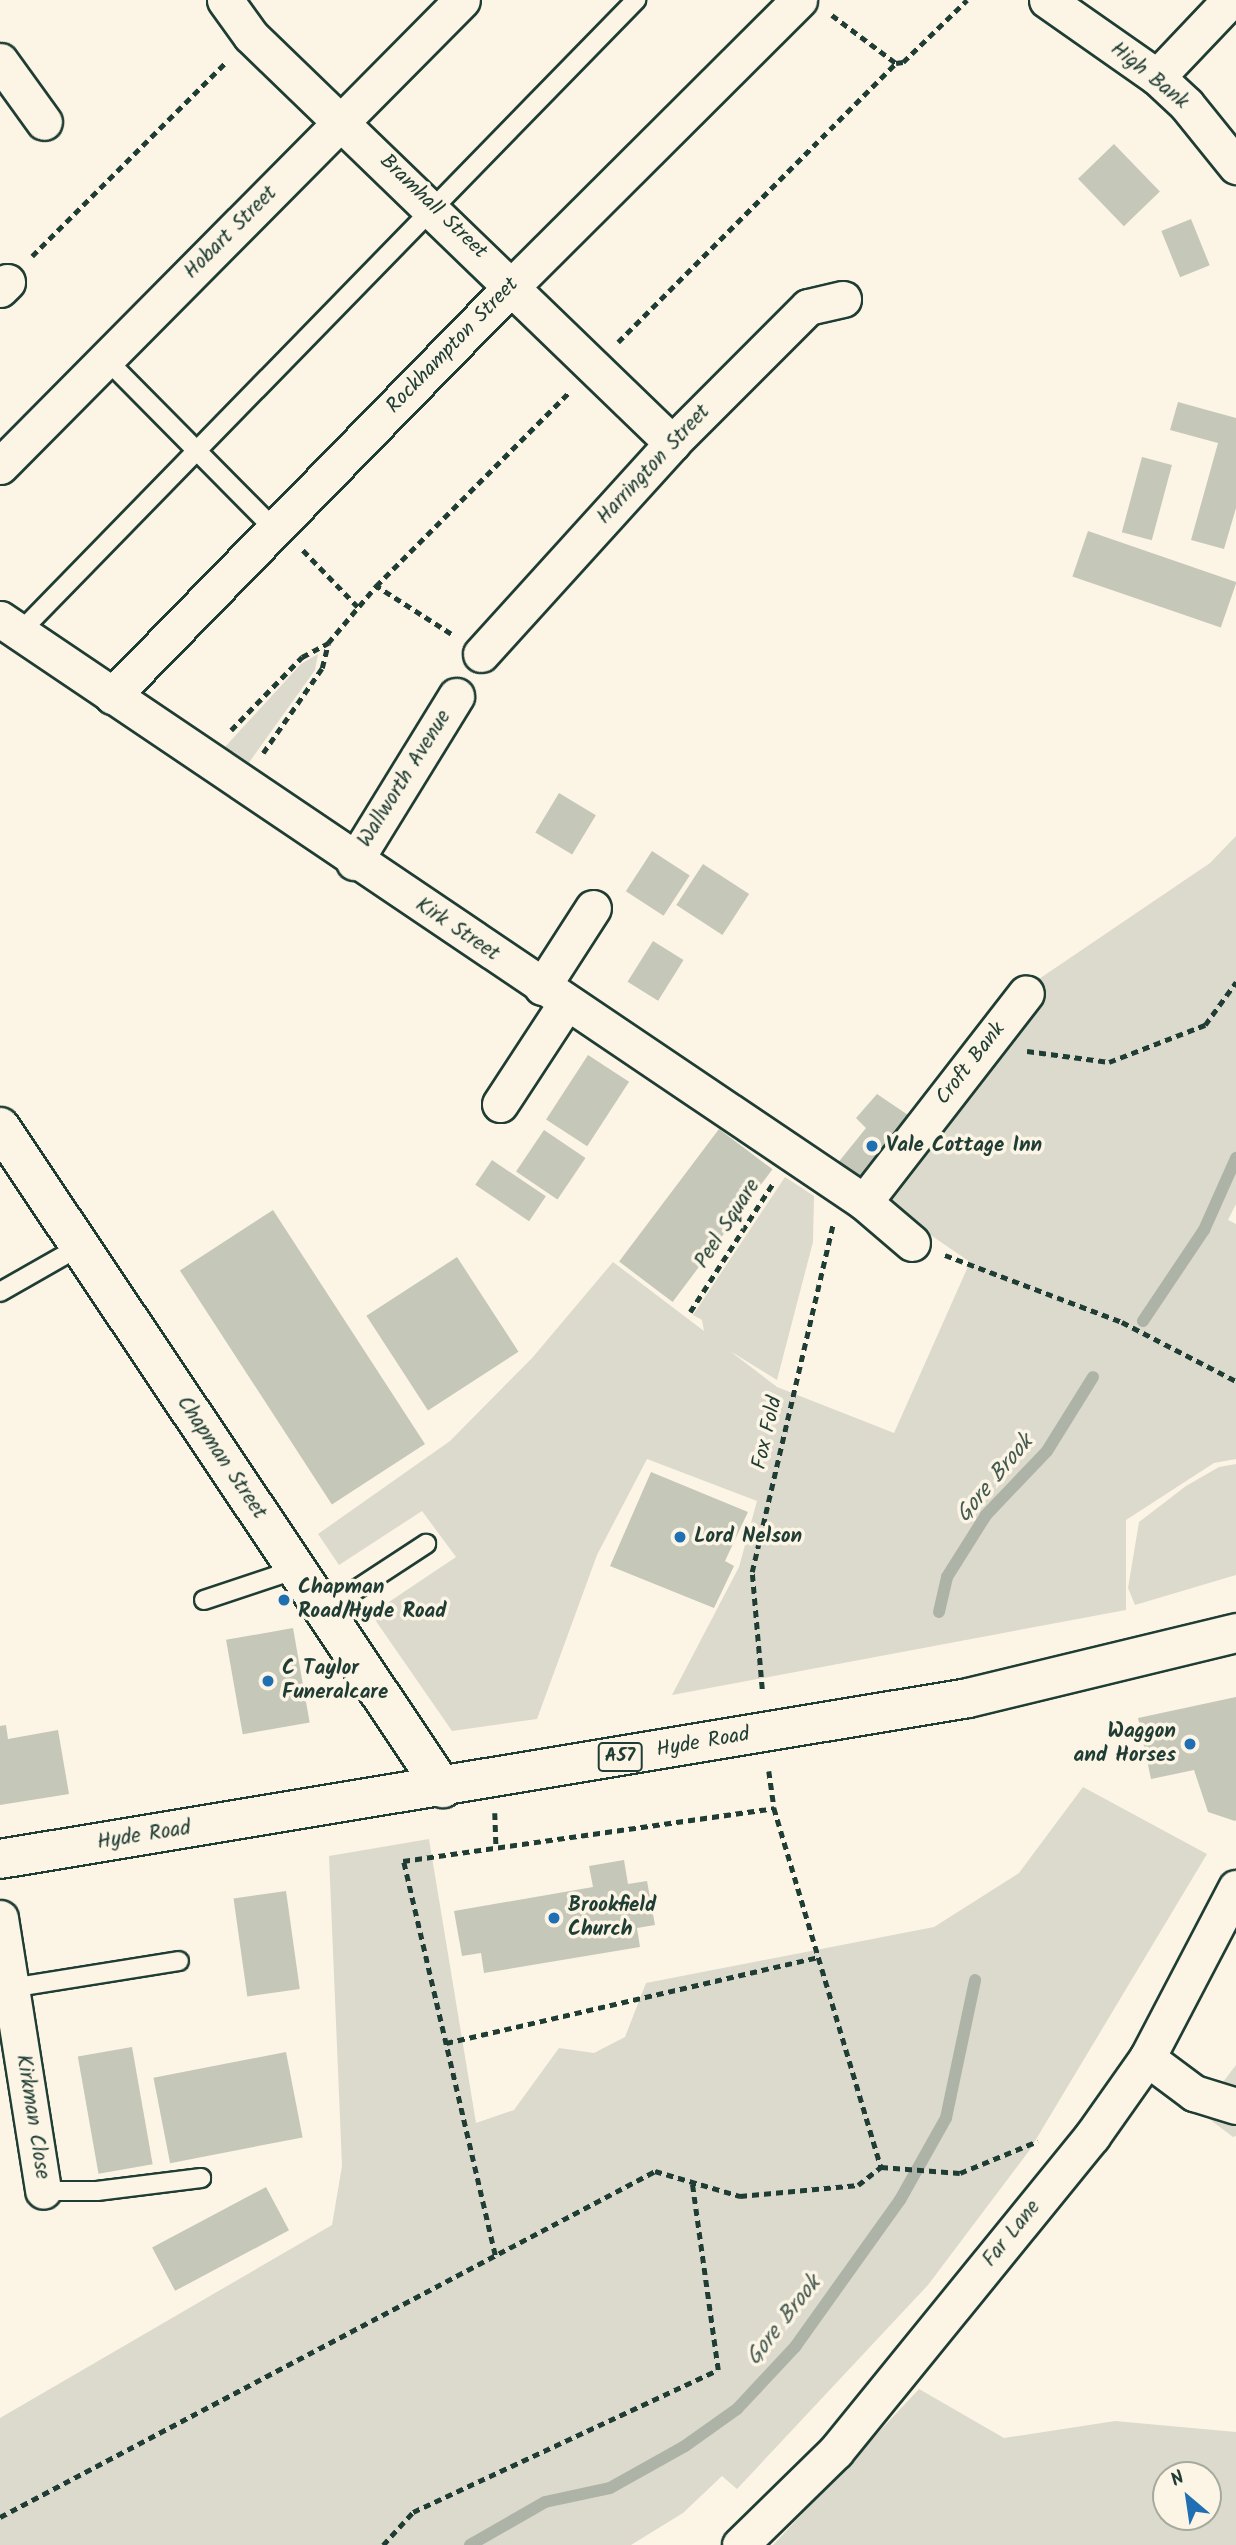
<!DOCTYPE html>
<html>
<head>
<meta charset="utf-8">
<style>
  body { margin:0 }
  #map { position:relative; width:1236px; height:2545px; overflow:hidden; background:#fcf5e5; font-family:Kalam,sans-serif }
  div>[style] { position:absolute }
  [style*='--x'] { left:calc(var(--x)*1px); top:calc(var(--y)*1px); width:calc(var(--w)*1px); rotate:calc(var(--a)*1deg) }
  .green>* { inset:0; background:#dcdacc }
  .stream>* { height:12px; margin:-6px; padding:0 6px; transform-origin:6px; border-radius:6px; background:#aeb3a7 }
  .building>* { inset:0; background:#c5c7b9; transform-origin:0 0 }
  .path>* { height:4.5px; margin-top:-2.25px; transform-origin:0; background:repeating-linear-gradient(90deg,#1f3d34 0 7px,transparent 0 12px) }
  .roads { filter:drop-shadow(2px 0 #1f3d34) drop-shadow(-2px 0 #1f3d34) drop-shadow(0 2px #1f3d34) drop-shadow(0 -2px #1f3d34) }
  .service>* { height:18px; margin:-9px; padding:0 9px; transform-origin:9px; border-radius:9px; background:#fcf5e5 }
  .minor>* { height:35px; margin:-17.5px; padding:0 17.5px; transform-origin:17.5px; border-radius:17.5px; background:#fcf5e5 }
  .tertiary>* { height:38px; margin:-19px; padding:0 19px; transform-origin:19px; border-radius:19px; background:#fcf5e5 }
  .trunk>* { height:38px; margin:-19px; padding:0 19px; transform-origin:19px; border-radius:19px; background:#fcf5e5 }
  .dots>* { width:19px; height:19px; translate:-50% -50%; box-sizing:border-box; border:4px solid #fcf5e5; border-radius:50% }
  span { translate:-50% -50%; white-space:nowrap; text-align:center; line-height:1.15; -webkit-text-stroke:7px #fcf5e5; paint-order:stroke }
  .shield-label span { padding:2px 5px; background:#fcf5e5; border:2px solid; border-radius:5px; -webkit-text-stroke-width:0 }
  .shield-label { font-size:19px; color:#1f3d34; font-weight:700 }
  .street-label { font-size:21px; color:#1f3d34 }
  .poi-label { font-size:21px; color:#1f3d34; font-weight:700 }
  .left { translate:0 -50%; text-align:left }
  .right { translate:-100% -50%; text-align:right }
  .water-label { font-size:23px; color:#435a51; font-style:italic }
  .north { position:absolute; left:1152px; top:2461px; width:70px; height:70px; box-sizing:border-box; background:#fcf5e5; border:2px solid #a4ab9e; border-radius:50%; rotate:331deg; font-size:19px; font-weight:700; line-height:28px; text-align:center; color:#1f3d34 }
  .north::after { content:''; display:block; margin:auto; width:24px; height:32px; background:#1f6fb2; clip-path:polygon(50% 0,100% 100%,50% 72%,0 100%) }
</style>
</head>
<body>
<div id="map">
  <div class="green">
    <div style="clip-path:polygon(318px 654px,315px 670px,248px 764px,224px 748px,301px 664px)"></div>
    <div style="clip-path:polygon(1236px 836px,1236px 1204px,1228px 1220px,1236px 1224px,1236px 1459px,1214px 1463px,1126px 1520px,1126px 1610px,672px 1695px,739px 1567px,757px 1501px,647px 1459px,597px 1555px,537px 1719px,452px 1731px,371px 1614px,456px 1557px,422px 1511px,339px 1565px,318px 1534px,450px 1441px,533px 1357px,613px 1262px,704px 1331px,702px 1320px,693px 1315px,785px 1177px,814px 1196px,813px 1242px,777px 1380px,730px 1351px,777px 1387px,894px 1433px,970px 1262px,884px 1203px,1036px 981px,1210px 863px)"></div>
    <div style="clip-path:polygon(1236px 1464px,1236px 1575px,1135px 1605px,1128px 1588px,1139px 1522px,1186px 1486px,1219px 1467px)"></div>
    <div style="clip-path:polygon(1083px 1787px,1207px 1854px,1029px 2151px,928px 2285px,737px 2489px,722px 2476px,683px 2513px,631px 2545px,0 2545px,0 2418px,332px 2225px,342px 2166px,329px 1856px,429px 1839px,476px 2123px,514px 2110px,559px 2048px,594px 2053px,625px 2037px,646px 1983px,934px 1927px,1019px 1873px)"></div>
    <div style="clip-path:polygon(1236px 2065px,1236px 2136px,1233px 2137px,1200px 2112px)"></div>
    <div style="clip-path:polygon(evenodd,919px 2389px,1004px 2438px,1115px 2421px,1236px 2432px,1236px 2545px,773px 2545px,919px 2389px,1166px 2475px,1208px 2475px,1208px 2517px,1166px 2517px,1166px 2475px)"></div>
  </div>
  <div class="stream">
    <div style="--x:1143;--y:1321;--w:110;--a:-56.2"></div>
    <div style="--x:1204;--y:1230;--w:79;--a:-66"></div>
    <div style="--x:939;--y:1612;--w:36;--a:-77"></div>
    <div style="--x:947;--y:1577;--w:73;--a:-57.8"></div>
    <div style="--x:986;--y:1515;--w:88;--a:-46.4"></div>
    <div style="--x:1047;--y:1451;--w:87;--a:-58.1"></div>
    <div style="--x:470;--y:2545;--w:86;--a:-29.8"></div>
    <div style="--x:545;--y:2502;--w:66;--a:-12.2"></div>
    <div style="--x:610;--y:2488;--w:86;--a:-29.2"></div>
    <div style="--x:685;--y:2446;--w:64;--a:-35.4"></div>
    <div style="--x:737;--y:2409;--w:85;--a:-46.9"></div>
    <div style="--x:795;--y:2347;--w:181;--a:-54.5"></div>
    <div style="--x:900;--y:2200;--w:94;--a:-60.7"></div>
    <div style="--x:946;--y:2118;--w:141;--a:-78.1"></div>
  </div>
  <div class="building">
    <div style="left:1114px;top:144px;width:66px;height:50px;rotate:46deg"></div>
    <div style="left:1191px;top:219px;width:50px;height:32px;rotate:68deg"></div>
    <div style="clip-path:polygon(1178px 402px,1236px 418px,1236px 508px,1224px 549px,1191px 540px,1218px 443px,1170px 430px)"></div>
    <div style="left:1142px;top:457px;width:31px;height:78px;rotate:15deg"></div>
    <div style="left:1088px;top:531px;width:157px;height:48px;rotate:19deg"></div>
    <div style="left:559px;top:793px;width:43px;height:46px;rotate:31deg"></div>
    <div style="left:652px;top:851px;width:45px;height:48px;rotate:33deg"></div>
    <div style="left:703px;top:864px;width:55px;height:49px;rotate:33deg"></div>
    <div style="left:653px;top:941px;width:36px;height:48px;rotate:32deg"></div>
    <div style="left:588px;top:1055px;width:49px;height:77px;rotate:33deg"></div>
    <div style="clip-path:polygon(877px 1094px,914px 1119px,864px 1185px,837px 1164px,866px 1128px,856px 1118px)"></div>
    <div style="left:719px;top:1129px;width:67px;height:166px;rotate:37deg"></div>
    <div style="left:544px;top:1130px;width:50px;height:50px;rotate:34deg"></div>
    <div style="left:492px;top:1160px;width:65px;height:30px;rotate:34deg"></div>
    <div style="left:273px;top:1210px;width:279px;height:111px;rotate:57deg"></div>
    <div style="left:457px;top:1257px;width:113px;height:108px;rotate:57deg"></div>
    <div style="clip-path:polygon(651px 1472px,748px 1512px,725px 1561px,734px 1566px,714px 1608px,610px 1566px)"></div>
    <div style="left:293px;top:1628px;width:96px;height:68px;rotate:80deg"></div>
    <div style="clip-path:polygon(1236px 1697px,1236px 1820px,1235px 1821px,1208px 1812px,1194px 1770px,1151px 1779px,1138px 1718px)"></div>
    <div style="clip-path:polygon(6px 1725px,8px 1739px,58px 1730px,69px 1794px,0 1805px,0 1726px)"></div>
    <div style="clip-path:polygon(624px 1860px,628px 1884px,647px 1881px,655px 1925px,637px 1928px,640px 1947px,484px 1973px,481px 1953px,462px 1956px,454px 1911px,593px 1887px,589px 1866px)"></div>
    <div style="left:286px;top:1891px;width:99px;height:53px;rotate:82deg"></div>
    <div style="left:132px;top:2047px;width:119px;height:55px;rotate:80deg"></div>
    <div style="left:286px;top:2052px;width:87px;height:135px;rotate:79deg"></div>
    <div style="left:266px;top:2187px;width:49px;height:129px;rotate:62deg"></div>
  </div>
  <div class="path">
    <div style="--x:832;--y:15;--w:80;--a:36.9"></div>
    <div style="--x:32;--y:256;--w:274;--a:-45"></div>
    <div style="--x:618;--y:342;--w:394;--a:-45.1"></div>
    <div style="--x:896;--y:63;--w:7;--a:-8"></div>
    <div style="--x:903;--y:62;--w:89;--a:-44.1"></div>
    <div style="--x:303;--y:550;--w:79;--a:46"></div>
    <div style="--x:451;--y:634;--w:89;--a:-147.4"></div>
    <div style="--x:376;--y:586;--w:272;--a:-45.1"></div>
    <div style="--x:231;--y:730;--w:102;--a:-45.8"></div>
    <div style="--x:302;--y:657;--w:30;--a:-28"></div>
    <div style="--x:328;--y:643;--w:75;--a:-49.9"></div>
    <div style="--x:263;--y:753;--w:103;--a:-55.2"></div>
    <div style="--x:322;--y:668;--w:25;--a:-76"></div>
    <div style="--x:1027;--y:1051;--w:83;--a:7.6"></div>
    <div style="--x:1109;--y:1062;--w:103;--a:-21.1"></div>
    <div style="--x:1205;--y:1025;--w:53;--a:-54.2"></div>
    <div style="--x:945;--y:1255;--w:189;--a:20.7"></div>
    <div style="--x:1122;--y:1322;--w:128;--a:27.4"></div>
    <div style="--x:690;--y:1312;--w:153;--a:-57.2"></div>
    <div style="--x:762;--y:1689;--w:117;--a:-94.9"></div>
    <div style="--x:752;--y:1572;--w:356;--a:-76.9"></div>
    <div style="--x:769;--y:1771;--w:37;--a:82"></div>
    <div style="--x:495;--y:1813;--w:35;--a:88"></div>
    <div style="--x:446;--y:2043;--w:382;--a:-13"></div>
    <div style="--x:495;--y:2255;--w:405;--a:-103.1"></div>
    <div style="--x:403;--y:1861;--w:375;--a:-8.1"></div>
    <div style="--x:774;--y:1808;--w:375;--a:73.4"></div>
    <div style="--x:0;--y:2517;--w:741;--a:-27.84"></div>
    <div style="--x:655;--y:2171;--w:89;--a:16.4"></div>
    <div style="--x:740;--y:2196;--w:119;--a:-5.3"></div>
    <div style="--x:858;--y:2185;--w:29;--a:-38"></div>
    <div style="--x:881;--y:2167;--w:79;--a:4.3"></div>
    <div style="--x:960;--y:2173;--w:84;--a:-22.3"></div>
    <div style="--x:383;--y:2545;--w:45;--a:-47.7"></div>
    <div style="--x:413;--y:2512;--w:336;--a:-25"></div>
    <div style="--x:718;--y:2370;--w:190;--a:-97.9"></div>
  </div>
  <div class="roads">
    <div class="service">
      <div style="--x:106;--y:359;--w:239;--a:45.3"></div>
      <div style="--x:20;--y:632;--w:883;--a:-45.73"></div>
      <div style="--x:0;--y:1292;--w:91;--a:-29.7"></div>
      <div style="--x:204;--y:1600;--w:98;--a:-18.4"></div>
      <div style="--x:325;--y:1610;--w:121;--a:-33.2"></div>
      <div style="--x:11;--y:1988;--w:170;--a:-9.1"></div>
      <div style="--x:43;--y:2191;--w:54;--a:0"></div>
      <div style="--x:97;--y:2191;--w:105;--a:-7.1"></div>
    </div>
    <div class="minor">
      <div style="--x:225;--y:0;--w:44;--a:54.2"></div>
      <div style="--x:251;--y:36;--w:586;--a:44.03"></div>
      <div style="--x:1047;--y:0;--w:134;--a:35"></div>
      <div style="--x:1157;--y:77;--w:40;--a:43"></div>
      <div style="--x:1186;--y:104;--w:80;--a:51.1"></div>
      <div style="--x:0;--y:61;--w:75;--a:54.2"></div>
      <div style="--x:1157;--y:77;--w:106;--a:-46.5"></div>
      <div style="--x:0;--y:289;--w:10;--a:-45"></div>
      <div style="--x:0;--y:466;--w:656;--a:-45.25"></div>
      <div style="--x:0;--y:619;--w:1042;--a:34.01"></div>
      <div style="--x:864;--y:1202;--w:63;--a:40.5"></div>
      <div style="--x:481;--y:654;--w:285;--a:-47.8"></div>
      <div style="--x:672;--y:443;--w:192;--a:-45"></div>
      <div style="--x:808;--y:307;--w:36;--a:-13"></div>
      <div style="--x:112;--y:696;--w:574;--a:-45.71"></div>
      <div style="--x:513;--y:285;--w:404;--a:-44.9"></div>
      <div style="--x:354;--y:862;--w:195;--a:-58.4"></div>
      <div style="--x:542;--y:987;--w:94;--a:-57.2"></div>
      <div style="--x:500;--y:1104;--w:121;--a:-56.8"></div>
      <div style="--x:864;--y:1202;--w:264;--a:-52.2"></div>
      <div style="--x:0;--y:1918;--w:276;--a:81"></div>
      <div style="--x:1147;--y:2058;--w:59;--a:36.7"></div>
      <div style="--x:1194;--y:2093;--w:44;--a:17.2"></div>
      <div style="--x:740;--y:2545;--w:134;--a:-44.4"></div>
      <div style="--x:836;--y:2451;--w:406;--a:-50.9"></div>
      <div style="--x:1092;--y:2136;--w:95;--a:-54.8"></div>
      <div style="--x:1147;--y:2058;--w:192;--a:-62.4"></div>
    </div>
    <div class="tertiary">
      <div style="--x:0;--y:1127;--w:796;--a:56.17"></div>
    </div>
    <div class="trunk">
      <div style="--x:0;--y:1859;--w:981;--a:-9.44"></div>
      <div style="--x:968;--y:1698;--w:276;--a:-13.6"></div>
    </div>
  </div>
  <div class="dots">
    <div style="left:872px;top:1146px;background:#1f6fb2"></div>
    <div style="left:680px;top:1537px;background:#1f6fb2"></div>
    <div style="left:284px;top:1600px;background:#1f6fb2"></div>
    <div style="left:268px;top:1681px;background:#1f6fb2"></div>
    <div style="left:1190px;top:1744px;background:#1f6fb2"></div>
    <div style="left:554px;top:1918px;background:#1f6fb2"></div>
  </div>
  <div class="shield-label">
    <span style="left:620px;top:1757px">A57</span>
  </div>
  <div class="street-label">
    <span style="left:1149px;top:76px;rotate:39deg">High Bank</span>
    <span style="left:433px;top:207px;rotate:44deg">Bramhall Street</span>
    <span style="left:231px;top:233px;rotate:-45deg">Hobart Street</span>
    <span style="left:453px;top:346px;rotate:-46deg">Rockhampton Street</span>
    <span style="left:654px;top:465px;rotate:-47deg">Harrington Street</span>
    <span style="left:405px;top:779px;rotate:-58deg">Wallworth Avenue</span>
    <span style="left:457px;top:930px;rotate:34deg">Kirk Street</span>
    <span style="left:971px;top:1064px;rotate:-52deg">Croft Bank</span>
    <span style="left:728px;top:1224px;rotate:-57deg">Peel Square</span>
    <span style="left:768px;top:1433px;rotate:-77deg">Fox Fold</span>
    <span style="left:221px;top:1458px;rotate:56deg">Chapman Street</span>
    <span style="left:703px;top:1743px;rotate:-10deg">Hyde Road</span>
    <span style="left:144px;top:1836px;rotate:-9deg">Hyde Road</span>
    <span style="left:32px;top:2117px;rotate:81deg">Kirkman Close</span>
    <span style="left:1012px;top:2234px;rotate:-51deg">Far Lane</span>
  </div>
  <div class="poi-label">
    <span class="left" style="left:886px;top:1146px">Vale Cottage Inn</span>
    <span class="left" style="left:694px;top:1537px">Lord Nelson</span>
    <span class="left" style="left:298px;top:1600px">Chapman<br>Road/Hyde Road</span>
    <span class="left" style="left:282px;top:1681px">C Taylor<br>Funeralcare</span>
    <span class="right" style="left:1176px;top:1744px">Waggon<br>and Horses</span>
    <span class="left" style="left:568px;top:1918px">Brookfield<br>Church</span>
  </div>
  <div class="water-label">
    <span style="left:995px;top:1479px;rotate:-50deg">Gore Brook</span>
    <span style="left:784px;top:2321px;rotate:-52deg">Gore Brook</span>
  </div>
  <div class="north">N</div>
</div>
</body>
</html>
